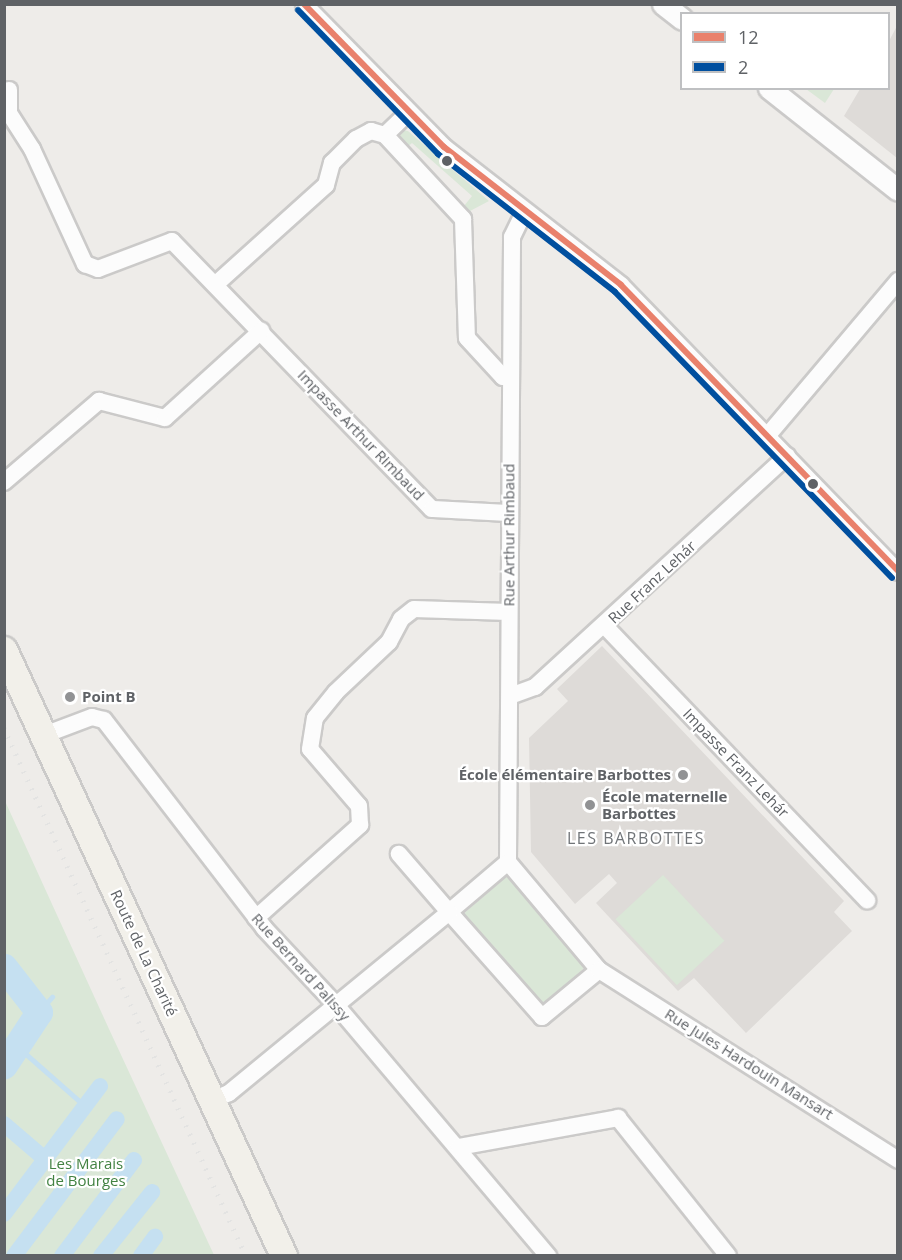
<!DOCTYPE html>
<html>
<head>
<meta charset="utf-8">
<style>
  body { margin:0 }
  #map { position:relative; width:902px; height:1260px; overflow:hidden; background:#eeece9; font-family:"Open Sans",sans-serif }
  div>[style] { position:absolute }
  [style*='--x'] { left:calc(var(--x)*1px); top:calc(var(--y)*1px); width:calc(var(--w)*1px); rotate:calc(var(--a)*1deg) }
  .education>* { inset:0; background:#dedbd8 }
  .green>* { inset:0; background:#dae7d7; transform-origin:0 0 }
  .stream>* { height:4.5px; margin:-2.25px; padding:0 2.25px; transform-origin:2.25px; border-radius:2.25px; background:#c5e0f1 }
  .canal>* { height:16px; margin:-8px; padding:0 8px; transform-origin:8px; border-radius:8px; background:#c5e0f1 }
  .river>* { height:27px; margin:-13.5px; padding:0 13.5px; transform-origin:13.5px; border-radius:13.5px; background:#c5e0f1 }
  .roads { filter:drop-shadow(2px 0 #cbcac9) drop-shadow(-2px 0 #cbcac9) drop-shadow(0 2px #cbcac9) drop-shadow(0 -2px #cbcac9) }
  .minor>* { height:16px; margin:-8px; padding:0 8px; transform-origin:8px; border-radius:8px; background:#fcfcfc }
  .tertiary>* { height:21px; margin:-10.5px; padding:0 10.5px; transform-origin:10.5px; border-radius:10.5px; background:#fcfcfc }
  .primary>* { height:26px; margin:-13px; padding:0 13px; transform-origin:13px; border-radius:13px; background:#f2f0ea }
  .rail>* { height:4.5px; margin-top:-2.25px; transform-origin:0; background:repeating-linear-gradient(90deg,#e3e3e2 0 1.5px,transparent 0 9.5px) }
  .bus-1>* { height:6px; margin:-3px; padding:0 3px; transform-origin:3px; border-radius:3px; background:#e9816c }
  .bus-2>* { height:6px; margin:-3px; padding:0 3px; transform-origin:3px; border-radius:3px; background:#004f9f }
  .dots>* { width:16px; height:16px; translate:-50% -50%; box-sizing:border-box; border:3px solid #fff; border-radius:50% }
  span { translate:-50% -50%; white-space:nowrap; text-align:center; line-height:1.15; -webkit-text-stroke:4.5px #fff; paint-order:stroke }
  .street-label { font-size:15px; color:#5f6266 }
  .poi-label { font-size:15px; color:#5f6266; font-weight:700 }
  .left { translate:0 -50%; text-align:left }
  .right { translate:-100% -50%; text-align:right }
  .park-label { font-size:15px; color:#428242 }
  .neighbourhood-label { font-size:16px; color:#707478; letter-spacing:1.5px }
  .frame { position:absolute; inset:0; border:6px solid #5f6266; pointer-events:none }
  .legend { position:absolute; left:680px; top:12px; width:210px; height:78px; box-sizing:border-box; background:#fff; border:2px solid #bfc0c2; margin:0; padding:8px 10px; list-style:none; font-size:18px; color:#5f6266 }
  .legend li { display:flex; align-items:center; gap:12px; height:30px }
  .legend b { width:30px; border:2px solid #bfc0c2 }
</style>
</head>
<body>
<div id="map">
  <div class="education">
    <div style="clip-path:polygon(897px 26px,897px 158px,844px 116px,860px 89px,888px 88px,889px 41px)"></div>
    <div style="clip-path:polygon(602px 646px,844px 901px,834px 912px,852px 931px,746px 1033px,694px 978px,678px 991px,596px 903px,617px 883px,609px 874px,575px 904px,531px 852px,529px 738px,568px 701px,557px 689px)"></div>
  </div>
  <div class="green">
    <div style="clip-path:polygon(806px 89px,834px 89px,825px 103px)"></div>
    <div style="clip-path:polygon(402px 130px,408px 131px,489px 201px,470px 211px,464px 206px,472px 196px,412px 143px,405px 149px,397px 138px)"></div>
    <div style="clip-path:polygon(5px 801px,109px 1029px,214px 1255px,5px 1255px)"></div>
    <div style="left:663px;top:875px;width:90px;height:65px;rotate:47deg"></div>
    <div style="clip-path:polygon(507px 876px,512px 876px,585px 967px,544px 1007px,461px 916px)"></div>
  </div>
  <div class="stream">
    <div style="--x:39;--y:1012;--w:20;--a:-49"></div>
    <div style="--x:17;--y:1046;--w:91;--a:41.4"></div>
    <div style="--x:4;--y:1061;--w:3;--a:45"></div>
  </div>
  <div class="canal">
    <div style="--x:4;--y:1124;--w:55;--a:40.6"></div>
    <div style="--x:4;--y:1214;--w:160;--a:-53.1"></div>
    <div style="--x:14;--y:1256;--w:171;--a:-53.1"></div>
    <div style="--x:62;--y:1256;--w:120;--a:-53.1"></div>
    <div style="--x:101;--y:1256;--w:82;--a:-51.4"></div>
    <div style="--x:141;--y:1256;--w:24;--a:-54"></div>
  </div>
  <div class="river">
    <div style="--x:4;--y:967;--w:57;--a:52.1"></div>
    <div style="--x:39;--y:1012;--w:64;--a:123.4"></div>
  </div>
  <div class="roads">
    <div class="minor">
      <div style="--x:304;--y:4;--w:200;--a:45.6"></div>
      <div style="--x:444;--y:147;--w:224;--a:37.9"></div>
      <div style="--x:621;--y:285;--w:399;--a:46"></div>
      <div style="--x:9;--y:90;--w:23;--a:90"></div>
      <div style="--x:9;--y:113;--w:43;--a:57.4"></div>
      <div style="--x:32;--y:149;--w:127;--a:65.3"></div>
      <div style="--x:85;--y:264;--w:14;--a:21"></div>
      <div style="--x:98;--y:269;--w:79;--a:-20.7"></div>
      <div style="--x:172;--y:241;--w:373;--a:45.9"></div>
      <div style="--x:432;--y:509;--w:77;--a:3"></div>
      <div style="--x:385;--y:135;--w:115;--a:47.1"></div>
      <div style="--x:463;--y:219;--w:119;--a:88.1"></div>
      <div style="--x:467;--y:338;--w:53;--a:47.3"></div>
      <div style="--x:503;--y:377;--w:6;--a:0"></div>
      <div style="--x:216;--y:284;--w:148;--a:-42"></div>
      <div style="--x:326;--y:185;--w:23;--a:-75"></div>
      <div style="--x:332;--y:163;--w:34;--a:-45"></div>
      <div style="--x:356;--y:139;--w:17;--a:-28"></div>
      <div style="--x:371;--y:131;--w:15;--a:16"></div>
      <div style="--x:385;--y:135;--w:30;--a:-44"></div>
      <div style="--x:768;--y:435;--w:202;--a:-49.8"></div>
      <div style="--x:4;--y:482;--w:125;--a:-40.5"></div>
      <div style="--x:99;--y:401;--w:68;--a:14.4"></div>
      <div style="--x:165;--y:418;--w:130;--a:-42.2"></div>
      <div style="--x:604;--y:625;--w:381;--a:46.3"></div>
      <div style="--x:510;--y:696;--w:27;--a:-20"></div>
      <div style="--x:535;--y:687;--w:342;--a:-42.5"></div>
      <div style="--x:44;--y:735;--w:51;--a:-20.6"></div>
      <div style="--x:92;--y:717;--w:12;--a:14"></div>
      <div style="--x:104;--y:720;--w:262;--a:52.4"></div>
      <div style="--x:264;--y:928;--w:105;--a:46.9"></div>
      <div style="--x:336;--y:1005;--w:329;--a:49.8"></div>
      <div style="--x:508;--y:862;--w:625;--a:-89.63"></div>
      <div style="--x:512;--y:237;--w:28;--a:-64"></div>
      <div style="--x:256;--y:918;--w:140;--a:-41.8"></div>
      <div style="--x:360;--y:825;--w:19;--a:-93"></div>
      <div style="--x:359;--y:806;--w:75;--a:-130.7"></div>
      <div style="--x:310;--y:749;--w:31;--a:-81"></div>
      <div style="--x:315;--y:718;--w:33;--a:-51"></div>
      <div style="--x:336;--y:692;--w:73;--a:-43.3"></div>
      <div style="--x:389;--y:642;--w:26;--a:-62"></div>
      <div style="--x:401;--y:619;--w:16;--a:-38"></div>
      <div style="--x:414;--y:609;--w:95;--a:1.8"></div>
      <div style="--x:599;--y:970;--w:74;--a:140.5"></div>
      <div style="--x:542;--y:1017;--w:140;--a:-131.5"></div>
      <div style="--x:449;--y:912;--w:77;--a:-40.3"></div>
      <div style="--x:508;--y:862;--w:141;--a:49.9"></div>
      <div style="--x:599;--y:970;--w:354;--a:32.4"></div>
      <div style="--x:212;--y:1100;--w:18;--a:-22"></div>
      <div style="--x:229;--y:1093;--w:285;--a:-39.4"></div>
      <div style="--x:449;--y:912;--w:77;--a:-130.8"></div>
      <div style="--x:459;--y:1147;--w:162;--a:-10.3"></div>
      <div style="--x:618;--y:1118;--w:176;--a:51.4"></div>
    </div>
    <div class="tertiary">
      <div style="--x:663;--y:4;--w:24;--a:38"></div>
      <div style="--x:769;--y:88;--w:164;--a:38.3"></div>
    </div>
    <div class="primary">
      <div style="--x:4;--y:650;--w:668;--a:65.2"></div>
    </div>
  </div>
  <div class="rail">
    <div style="--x:4;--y:728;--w:581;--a:65.38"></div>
  </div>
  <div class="bus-1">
    <div style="--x:304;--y:4;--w:200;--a:45.6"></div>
    <div style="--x:444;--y:147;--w:224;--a:37.9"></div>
    <div style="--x:621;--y:285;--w:398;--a:45.9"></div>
  </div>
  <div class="bus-2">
    <div style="--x:298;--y:10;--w:201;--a:45.8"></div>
    <div style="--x:438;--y:154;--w:224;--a:37.9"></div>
    <div style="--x:615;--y:292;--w:398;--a:45.9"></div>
  </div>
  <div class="dots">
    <div style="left:447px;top:161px;background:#5f6266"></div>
    <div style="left:813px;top:484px;background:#5f6266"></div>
    <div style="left:70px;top:697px;background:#919294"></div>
    <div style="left:683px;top:775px;background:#919294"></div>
    <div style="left:590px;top:805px;background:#919294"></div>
  </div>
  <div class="street-label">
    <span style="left:361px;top:435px;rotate:46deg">Impasse Arthur Rimbaud</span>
    <span style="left:509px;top:535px;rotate:-90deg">Rue Arthur Rimbaud</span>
    <span style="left:652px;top:582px;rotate:-43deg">Rue Franz Lehár</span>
    <span style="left:736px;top:763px;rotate:46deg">Impasse Franz Lehár</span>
    <span style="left:144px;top:953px;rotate:65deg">Route de La Charité</span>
    <span style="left:301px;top:967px;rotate:48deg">Rue Bernard Palissy</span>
    <span style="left:749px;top:1064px;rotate:32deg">Rue Jules Hardouin Mansart</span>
  </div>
  <div class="poi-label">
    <span class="left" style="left:82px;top:697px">Point B</span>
    <span class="right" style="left:671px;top:775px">École élémentaire Barbottes</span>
    <span class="left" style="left:602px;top:805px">École maternelle<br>Barbottes</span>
  </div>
  <div class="park-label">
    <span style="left:86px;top:1172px">Les Marais<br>de Bourges</span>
  </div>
  <div class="neighbourhood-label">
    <span style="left:636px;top:838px">LES BARBOTTES</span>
  </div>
  <div class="frame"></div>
  <ul class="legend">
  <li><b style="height:8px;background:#e9816c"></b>12</li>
  <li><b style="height:8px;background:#004f9f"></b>2</li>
  </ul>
</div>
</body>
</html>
